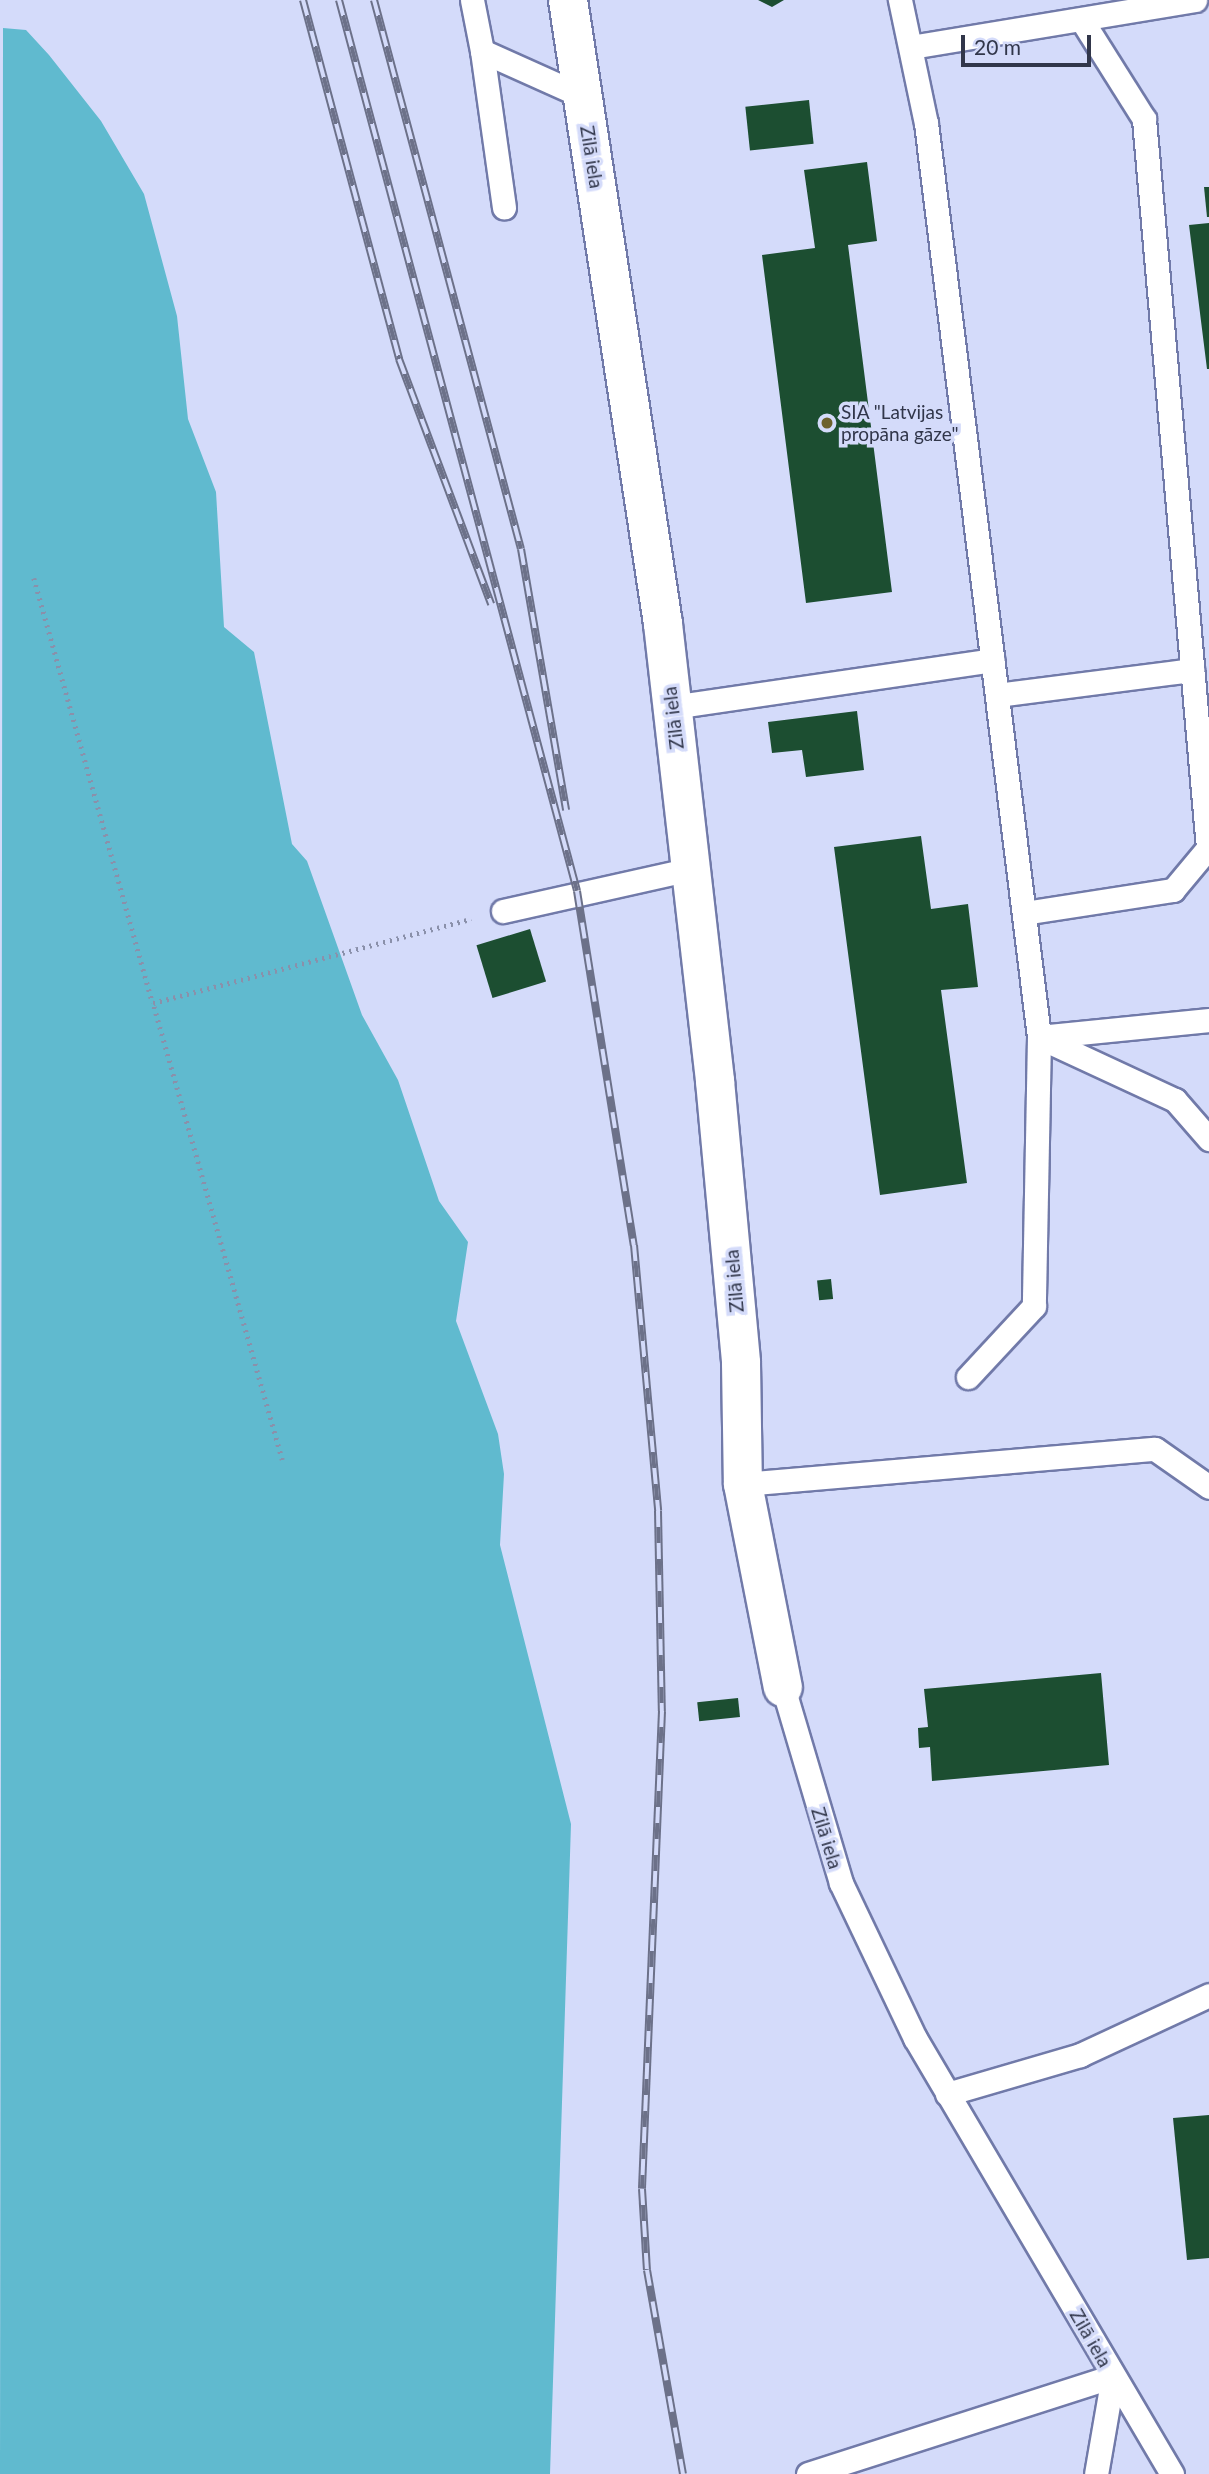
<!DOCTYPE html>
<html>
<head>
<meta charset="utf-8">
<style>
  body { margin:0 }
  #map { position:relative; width:1209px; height:2474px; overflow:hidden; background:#d4dbfa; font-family:Lato,sans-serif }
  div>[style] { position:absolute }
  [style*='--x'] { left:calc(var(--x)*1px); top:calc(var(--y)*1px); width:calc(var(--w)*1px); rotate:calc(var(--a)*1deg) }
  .water>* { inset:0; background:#60bacf }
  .building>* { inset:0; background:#1c4e31; transform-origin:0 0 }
  .path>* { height:4.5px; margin-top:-2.25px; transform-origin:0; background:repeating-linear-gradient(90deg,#8a90aa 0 2px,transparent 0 7px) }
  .roads { filter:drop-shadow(2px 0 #717aa9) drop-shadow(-2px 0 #717aa9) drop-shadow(0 2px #717aa9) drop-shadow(0 -2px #717aa9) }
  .lane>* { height:23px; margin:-11.5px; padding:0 11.5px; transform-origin:11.5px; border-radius:11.5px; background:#fff }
  .street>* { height:38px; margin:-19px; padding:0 19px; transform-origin:19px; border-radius:19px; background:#fff }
  .rail>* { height:8px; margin-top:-4px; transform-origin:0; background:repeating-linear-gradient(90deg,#d4dbfa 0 16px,#6c7189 0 32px); box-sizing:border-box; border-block:2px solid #6c7189 }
  .dots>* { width:19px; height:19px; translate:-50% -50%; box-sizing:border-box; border:4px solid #d4dbfa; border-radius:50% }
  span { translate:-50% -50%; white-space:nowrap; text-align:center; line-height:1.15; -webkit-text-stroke:7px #d4dbfa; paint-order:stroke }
  .street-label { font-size:19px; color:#31364a }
  .poi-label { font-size:19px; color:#31364a }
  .left { translate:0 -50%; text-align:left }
  .scale { position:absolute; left:961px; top:35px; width:130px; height:32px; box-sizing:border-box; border:4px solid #31364a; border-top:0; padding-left:9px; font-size:21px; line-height:24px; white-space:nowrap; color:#31364a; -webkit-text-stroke:5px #d4dbfa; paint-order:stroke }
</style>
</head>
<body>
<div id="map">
  <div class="water">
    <div style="clip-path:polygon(3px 28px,26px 30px,49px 55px,101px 121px,144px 194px,177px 316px,188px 419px,216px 492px,224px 627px,254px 652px,292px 844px,307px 861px,362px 1015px,398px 1080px,439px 1201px,468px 1242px,456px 1321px,498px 1434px,504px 1474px,500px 1545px,571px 1824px,550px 2474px,0 2474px)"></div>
  </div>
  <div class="building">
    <div style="clip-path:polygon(758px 0,784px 0,772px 7px)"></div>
    <div style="left:809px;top:100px;width:44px;height:64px;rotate:84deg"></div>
    <div style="clip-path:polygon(867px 162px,877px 241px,848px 245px,892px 592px,806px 603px,762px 255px,815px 248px,804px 170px)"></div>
    <div style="clip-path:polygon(1204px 187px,1209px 187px,1209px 217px,1207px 217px)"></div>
    <div style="clip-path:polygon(1209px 223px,1209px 369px,1207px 369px,1189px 225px)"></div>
    <div style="clip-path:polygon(857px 711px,864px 770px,806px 777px,802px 750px,772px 753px,768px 722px)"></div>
    <div style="clip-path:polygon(921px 836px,931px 909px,968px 904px,978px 987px,941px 990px,967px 1183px,880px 1195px,834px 847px)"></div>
    <div style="left:530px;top:929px;width:55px;height:56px;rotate:73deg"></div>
    <div style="left:831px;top:1279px;width:20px;height:14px;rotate:84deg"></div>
    <div style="clip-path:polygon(1101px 1673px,1109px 1765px,932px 1781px,930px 1747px,919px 1748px,918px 1728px,928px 1727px,924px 1689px)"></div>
    <div style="left:738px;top:1698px;width:19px;height:41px;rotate:84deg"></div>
    <div style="clip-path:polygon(1209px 2115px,1209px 2258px,1187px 2260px,1173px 2118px)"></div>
  </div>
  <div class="path">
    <div style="--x:34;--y:578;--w:441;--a:74.4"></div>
    <div style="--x:282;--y:1460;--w:475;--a:-105.8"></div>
    <div style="--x:153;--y:1003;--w:329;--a:-14.8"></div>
  </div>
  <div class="roads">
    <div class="lane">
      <div style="--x:472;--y:0;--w:52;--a:78.9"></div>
      <div style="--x:482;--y:51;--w:110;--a:24.2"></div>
      <div style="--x:900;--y:0;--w:126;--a:78.1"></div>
      <div style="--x:926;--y:123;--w:921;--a:82.95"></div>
      <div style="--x:1039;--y:1037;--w:269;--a:91.1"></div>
      <div style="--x:1034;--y:1306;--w:97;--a:132.9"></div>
      <div style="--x:911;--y:47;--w:288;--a:-9.4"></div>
      <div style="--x:482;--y:51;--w:158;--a:82"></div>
      <div style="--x:997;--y:695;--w:197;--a:-7.3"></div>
      <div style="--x:672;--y:707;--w:324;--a:-8.3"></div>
      <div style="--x:503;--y:911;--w:193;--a:-12.6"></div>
      <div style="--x:1024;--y:913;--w:151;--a:-8.8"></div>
      <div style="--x:1173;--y:890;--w:55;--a:-50.2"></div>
      <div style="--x:1208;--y:848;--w:732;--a:-95.02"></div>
      <div style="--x:1144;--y:119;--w:115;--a:-122.2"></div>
      <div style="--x:1039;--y:1037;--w:150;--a:24.9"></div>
      <div style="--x:1175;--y:1100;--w:52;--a:48.9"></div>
      <div style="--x:1039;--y:1037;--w:171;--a:-5.7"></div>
      <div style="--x:743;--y:1484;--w:413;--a:-4.9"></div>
      <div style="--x:1155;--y:1449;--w:66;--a:35.1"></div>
      <div style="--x:783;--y:1687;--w:204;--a:73.5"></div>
      <div style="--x:841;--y:1883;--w:172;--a:64.5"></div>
      <div style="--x:915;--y:2038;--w:506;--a:59.48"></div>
      <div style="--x:947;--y:2094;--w:139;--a:-16.3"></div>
      <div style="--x:1080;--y:2055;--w:142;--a:-24.9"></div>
      <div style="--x:808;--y:2474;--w:320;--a:-17.8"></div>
      <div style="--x:1113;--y:2376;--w:99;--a:99.8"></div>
    </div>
    <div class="street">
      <div style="--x:568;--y:0;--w:631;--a:81.34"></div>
      <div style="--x:663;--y:624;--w:460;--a:83.5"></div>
      <div style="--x:715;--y:1081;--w:283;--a:84.7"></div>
      <div style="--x:741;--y:1363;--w:121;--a:89.1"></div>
      <div style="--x:743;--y:1484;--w:207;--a:78.9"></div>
    </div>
  </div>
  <div class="rail">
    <div style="--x:303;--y:0;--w:372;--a:75"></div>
    <div style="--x:399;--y:359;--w:262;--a:69.4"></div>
    <div style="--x:339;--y:0;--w:922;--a:75.04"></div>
    <div style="--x:577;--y:891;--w:359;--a:80.9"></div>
    <div style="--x:634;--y:1245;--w:267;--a:84.8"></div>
    <div style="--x:658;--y:1511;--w:200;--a:88.9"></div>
    <div style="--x:662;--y:1711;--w:478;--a:92.4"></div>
    <div style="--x:642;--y:2189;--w:81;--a:86.5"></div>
    <div style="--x:647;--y:2270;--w:207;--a:80"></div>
    <div style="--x:374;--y:0;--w:568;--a:75.01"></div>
    <div style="--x:521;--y:549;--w:265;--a:80.2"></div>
  </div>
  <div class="dots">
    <div style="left:827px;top:423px;background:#6d612e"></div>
  </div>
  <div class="street-label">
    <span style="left:592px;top:157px;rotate:81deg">Zilā iela</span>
    <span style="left:673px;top:718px;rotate:-97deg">Zilā iela</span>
    <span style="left:734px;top:1281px;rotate:-95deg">Zilā iela</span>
    <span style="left:827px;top:1838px;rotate:73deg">Zilā iela</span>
    <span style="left:1091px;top:2338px;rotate:60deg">Zilā iela</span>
  </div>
  <div class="poi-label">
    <span class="left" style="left:841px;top:423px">SIA "Latvijas<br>propāna gāze"</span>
  </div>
  <div class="scale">20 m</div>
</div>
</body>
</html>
